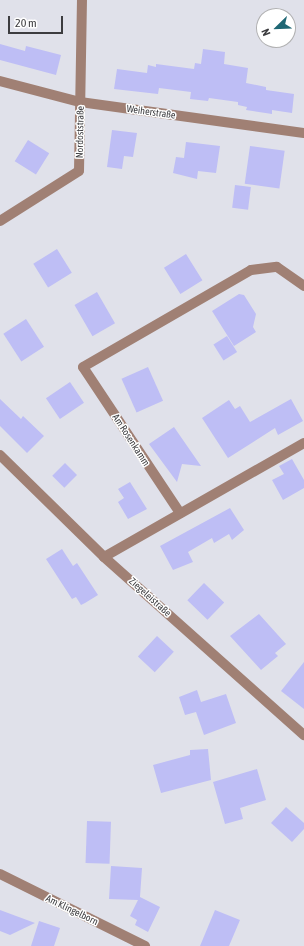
<!DOCTYPE html>
<html>
<head>
<meta charset="utf-8">
<style>
  body { margin:0 }
  #map { position:relative; width:304px; height:946px; overflow:hidden; background:#e0e1ea; font-family:"Asap Condensed",sans-serif }
  div>[style] { position:absolute }
  [style*='--x'] { left:calc(var(--x)*1px); top:calc(var(--y)*1px); width:calc(var(--w)*1px); rotate:calc(var(--a)*1deg) }
  .building>* { inset:0; background:#bebef5; transform-origin:0 0 }
  .minor>* { height:10px; margin:-5px; padding:0 5px; transform-origin:5px; border-radius:5px; background:#a08074 }
  span { translate:-50% -50%; white-space:nowrap; text-align:center; line-height:1.15; -webkit-text-stroke:3px #fff; paint-order:stroke }
  .street-label { font-size:10px; color:#3c3c3f }
  .north { position:absolute; left:256px; top:8px; width:40px; height:40px; box-sizing:border-box; background:#fff; border:1px solid #b1b1b2; border-radius:50%; rotate:247deg; font-size:11px; font-weight:700; line-height:16px; text-align:center; color:#3c3c3f }
  .north::after { content:''; display:block; margin:auto; width:14px; height:18px; background:#1f6774; clip-path:polygon(50% 0,100% 100%,50% 72%,0 100%) }
  .scale { position:absolute; left:8px; top:16px; width:55px; height:18px; box-sizing:border-box; border:2px solid #3c3c3f; border-top:0; padding-left:5px; font-size:12px; line-height:14px; white-space:nowrap; color:#3c3c3f; -webkit-text-stroke:3px #fff; paint-order:stroke }
</style>
</head>
<body>
<div id="map">
  <div class="building">
    <div style="clip-path:polygon(0 44px,25px 51px,26px 46px,61px 55px,56px 75px,0 60px)"></div>
    <div style="clip-path:polygon(203px 49px,225px 52px,224px 64px,248px 68px,246px 83px,266px 87px,266px 90px,294px 94px,292px 113px,272px 110px,272px 114px,246px 110px,247px 107px,238px 105px,238px 102px,209px 98px,208px 101px,190px 99px,191px 92px,159px 88px,158px 94px,114px 89px,117px 69px,147px 73px,148px 65px,156px 67px,156px 64px,194px 69px,195px 63px,201px 64px)"></div>
    <div style="clip-path:polygon(112px 130px,137px 133px,133px 157px,124px 156px,122px 169px,107px 167px)"></div>
    <div style="left:28px;top:140px;width:25px;height:25px;rotate:32deg"></div>
    <div style="clip-path:polygon(186px 142px,220px 146px,216px 173px,198px 171px,197px 179px,173px 173px,176px 157px,184px 158px)"></div>
    <div style="left:250px;top:146px;width:35px;height:38px;rotate:8deg"></div>
    <div style="left:235px;top:185px;width:16px;height:23px;rotate:7deg"></div>
    <div style="left:57px;top:249px;width:28px;height:28px;rotate:58deg"></div>
    <div style="left:186px;top:254px;width:31px;height:26px;rotate:58deg"></div>
    <div style="left:97px;top:292px;width:36px;height:26px;rotate:60deg"></div>
    <div style="clip-path:polygon(239px 294px,244px 295px,256px 314px,253px 327px,256px 332px,234px 346px,212px 311px)"></div>
    <div style="left:26px;top:319px;width:33px;height:27px;rotate:57deg"></div>
    <div style="left:227px;top:336px;width:19px;height:16px;rotate:58deg"></div>
    <div style="left:148px;top:367px;width:37px;height:29px;rotate:66deg"></div>
    <div style="left:70px;top:382px;width:25px;height:29px;rotate:56deg"></div>
    <div style="clip-path:polygon(0 399px,21px 419px,23px 416px,44px 436px,27px 453px,0 426px)"></div>
    <div style="clip-path:polygon(291px 399px,303px 421px,278px 435px,275px 428px,228px 458px,202px 418px,229px 400px,235px 409px,240px 406px,250px 422px)"></div>
    <div style="clip-path:polygon(174px 427px,201px 466px,182px 464px,177px 482px,149px 444px)"></div>
    <div style="clip-path:polygon(292px 459px,304px 480px,304px 488px,283px 500px,272px 480px,284px 474px,279px 466px)"></div>
    <div style="left:65px;top:463px;width:17px;height:18px;rotate:45deg"></div>
    <div style="clip-path:polygon(130px 482px,147px 509px,128px 519px,118px 502px,124px 498px,118px 489px)"></div>
    <div style="clip-path:polygon(230px 508px,244px 530px,232px 540px,229px 534px,214px 543px,212px 538px,188px 552px,193px 562px,173px 570px,160px 546px)"></div>
    <div style="clip-path:polygon(62px 549px,73px 566px,77px 563px,98px 595px,85px 603px,81px 605px,76px 597px,72px 599px,46px 559px)"></div>
    <div style="left:204px;top:583px;width:28px;height:24px;rotate:44deg"></div>
    <div style="clip-path:polygon(259px 614px,286px 644px,275px 653px,278px 656px,261px 670px,230px 636px)"></div>
    <div style="left:157px;top:636px;width:23px;height:28px;rotate:43deg"></div>
    <div style="clip-path:polygon(304px 662px,304px 709px,281px 691px)"></div>
    <div style="clip-path:polygon(197px 690px,201px 702px,226px 694px,236px 723px,204px 735px,196px 712px,185px 715px,179px 697px)"></div>
    <div style="clip-path:polygon(208px 749px,211px 780px,161px 793px,153px 765px,190px 755px,190px 750px)"></div>
    <div style="clip-path:polygon(257px 769px,266px 800px,240px 808px,243px 819px,225px 824px,213px 782px)"></div>
    <div style="clip-path:polygon(286px 807px,304px 823px,304px 829px,292px 842px,271px 823px)"></div>
    <div style="left:87px;top:821px;width:24px;height:42px;rotate:2deg"></div>
    <div style="clip-path:polygon(111px 866px,142px 868px,140px 897px,160px 907px,148px 932px,135px 925px,137px 920px,130px 916px,138px 900px,109px 899px)"></div>
    <div style="clip-path:polygon(0 910px,35px 923px,10px 935px,0 931px)"></div>
    <div style="clip-path:polygon(215px 910px,240px 920px,229px 946px,200px 946px)"></div>
    <div style="clip-path:polygon(39px 921px,60px 928px,54px 946px,31px 946px)"></div>
  </div>
  <div class="minor">
    <div style="--x:0;--y:81;--w:83;--a:14.7"></div>
    <div style="--x:80;--y:102;--w:226;--a:7.9"></div>
    <div style="--x:0;--y:221;--w:93;--a:-32.3"></div>
    <div style="--x:79;--y:171;--w:171;--a:-89"></div>
    <div style="--x:0;--y:455;--w:146;--a:44.4"></div>
    <div style="--x:104;--y:557;--w:268;--a:41.7"></div>
    <div style="--x:180;--y:513;--w:175;--a:-123.6"></div>
    <div style="--x:83;--y:367;--w:194;--a:-30"></div>
    <div style="--x:251;--y:270;--w:26;--a:-7"></div>
    <div style="--x:277;--y:267;--w:33;--a:35"></div>
    <div style="--x:104;--y:557;--w:230;--a:-29.7"></div>
    <div style="--x:0;--y:874;--w:162;--a:26.4"></div>
  </div>
  <div class="street-label">
    <span style="left:151px;top:112px;rotate:8deg">Weiherstraße</span>
    <span style="left:80px;top:132px;rotate:-89deg">Nordoststraße</span>
    <span style="left:131px;top:440px;rotate:57deg">Am Rosenkamm</span>
    <span style="left:150px;top:597px;rotate:42deg">Ziegeleistraße</span>
    <span style="left:72px;top:910px;rotate:26deg">Am Klingelborn</span>
  </div>
  <div class="north">N</div>
  <div class="scale">20 m</div>
</div>
</body>
</html>
